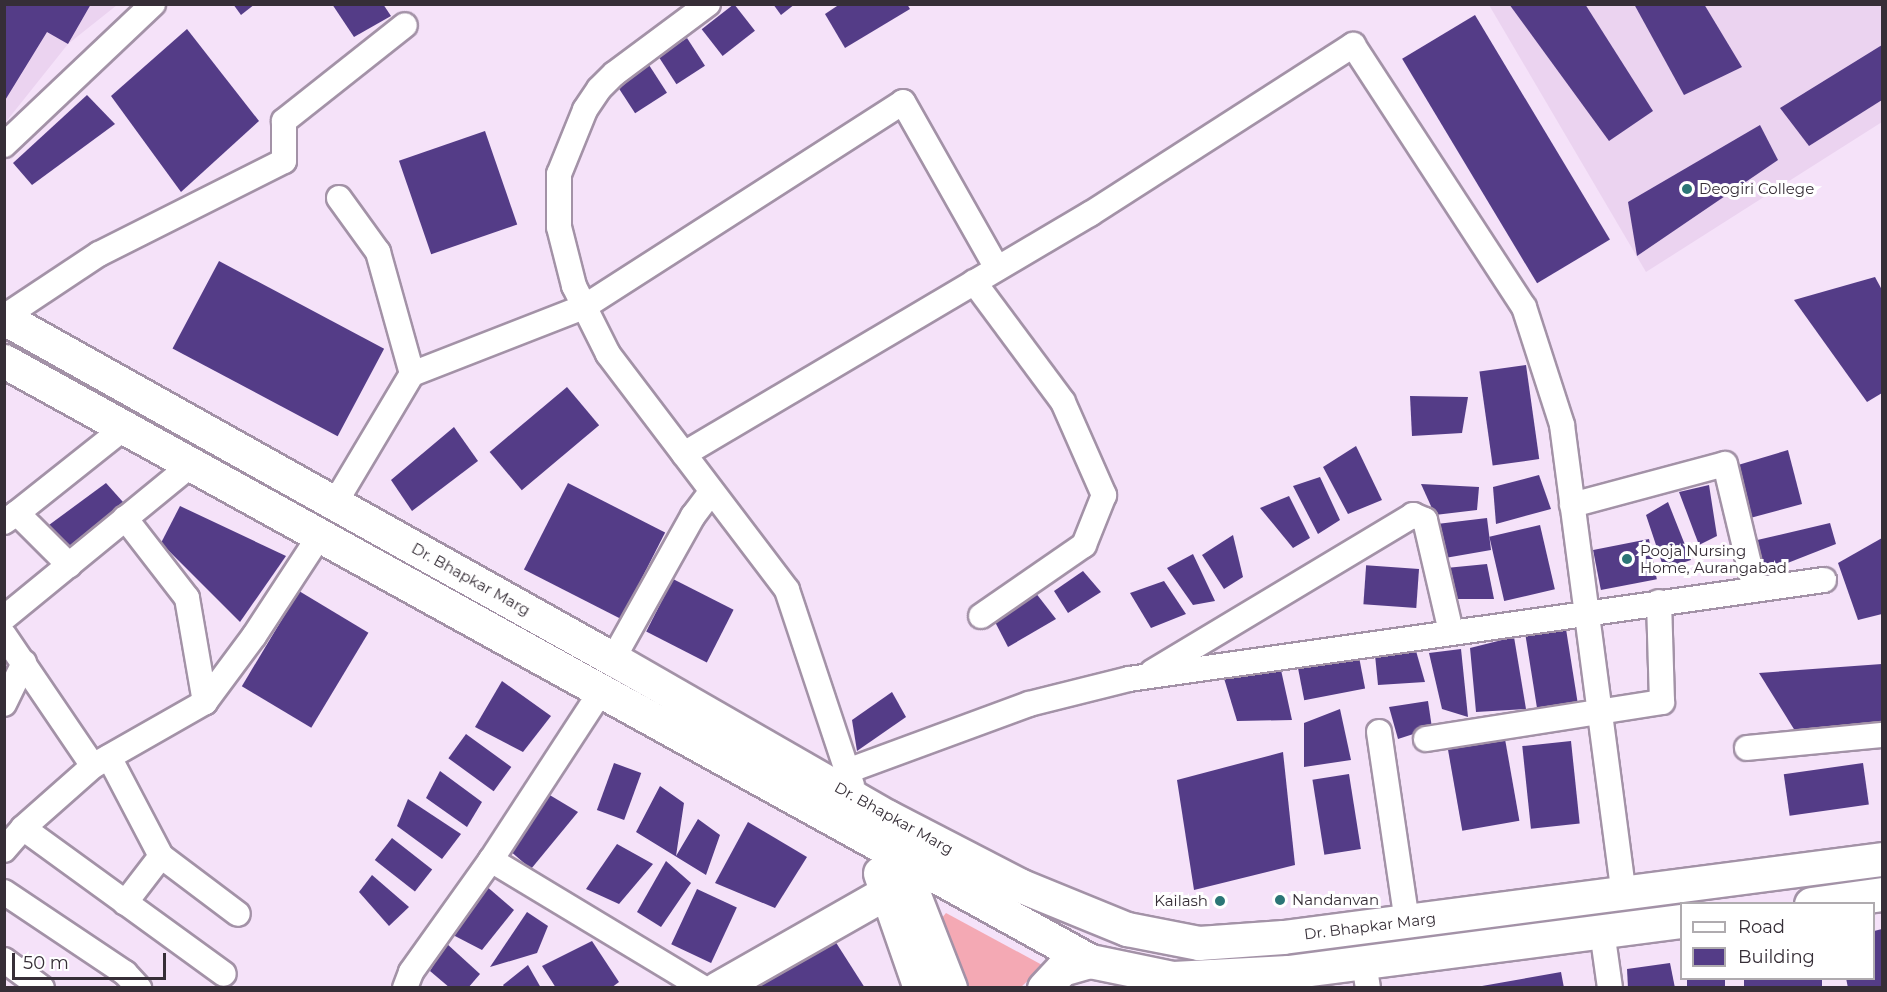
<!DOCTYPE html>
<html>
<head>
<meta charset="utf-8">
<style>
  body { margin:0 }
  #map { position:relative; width:1887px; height:992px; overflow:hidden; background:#f5e2f9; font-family:Montserrat,sans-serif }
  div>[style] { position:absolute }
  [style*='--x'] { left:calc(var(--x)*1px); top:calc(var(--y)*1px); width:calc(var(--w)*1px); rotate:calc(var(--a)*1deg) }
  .built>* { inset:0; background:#ebd3f0 }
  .green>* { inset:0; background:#f4a9b4 }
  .building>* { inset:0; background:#543c87; transform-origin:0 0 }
  .roads { filter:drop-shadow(2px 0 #a392a7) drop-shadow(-2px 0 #a392a7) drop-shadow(0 2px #a392a7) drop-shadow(0 -2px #a392a7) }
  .street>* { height:24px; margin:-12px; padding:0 12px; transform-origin:12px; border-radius:12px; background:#fff }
  .secondary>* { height:33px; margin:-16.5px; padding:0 16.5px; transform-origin:16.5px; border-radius:16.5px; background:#fff }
  .dots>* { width:16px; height:16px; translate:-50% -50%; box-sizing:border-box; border:3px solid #fff; border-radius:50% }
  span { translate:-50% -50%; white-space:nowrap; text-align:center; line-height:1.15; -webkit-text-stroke:6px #fff; paint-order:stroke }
  .poi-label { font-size:15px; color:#362e37 }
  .left { translate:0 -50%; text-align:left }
  .right { translate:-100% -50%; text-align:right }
  .street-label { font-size:15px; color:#362e37 }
  .frame { position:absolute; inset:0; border:6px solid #362e37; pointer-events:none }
  .legend { position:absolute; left:1680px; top:902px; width:195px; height:78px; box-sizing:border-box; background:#fff; border:2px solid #afabaf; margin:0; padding:8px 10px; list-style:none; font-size:18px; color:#362e37 }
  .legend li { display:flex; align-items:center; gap:12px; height:30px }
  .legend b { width:30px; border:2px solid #afabaf }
  .scale { position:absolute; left:12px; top:953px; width:154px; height:27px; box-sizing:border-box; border:3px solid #362e37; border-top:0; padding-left:8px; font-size:18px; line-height:21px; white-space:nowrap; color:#362e37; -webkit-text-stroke:4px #fff; paint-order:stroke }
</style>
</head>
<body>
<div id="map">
  <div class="built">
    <div style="clip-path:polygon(5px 5px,117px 5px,68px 44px,5px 123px)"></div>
    <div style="clip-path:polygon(1489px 5px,1882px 5px,1882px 122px,1646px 272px)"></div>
  </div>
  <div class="green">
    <div style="clip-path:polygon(946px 913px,1044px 966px,1021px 987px,966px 987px,940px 920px)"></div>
  </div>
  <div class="building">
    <div style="clip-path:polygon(4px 4px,91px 4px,68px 44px,47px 32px,4px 102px)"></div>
    <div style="clip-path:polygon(233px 4px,255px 4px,241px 15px)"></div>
    <div style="clip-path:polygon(332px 4px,383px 4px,391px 16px,354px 37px)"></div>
    <div style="left:734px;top:4px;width:34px;height:41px;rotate:52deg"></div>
    <div style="clip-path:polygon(773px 4px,795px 4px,781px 15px)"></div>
    <div style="clip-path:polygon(840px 4px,907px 4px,910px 9px,845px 48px,825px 14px)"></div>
    <div style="clip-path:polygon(1509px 4px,1585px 4px,1653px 111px,1609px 141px)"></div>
    <div style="clip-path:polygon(1634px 4px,1704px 4px,1742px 67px,1684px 95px)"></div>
    <div style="left:1475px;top:15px;width:262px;height:85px;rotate:59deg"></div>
    <div style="clip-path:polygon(187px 29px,259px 121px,181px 192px,111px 96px)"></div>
    <div style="left:687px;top:38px;width:33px;height:34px;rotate:57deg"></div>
    <div style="clip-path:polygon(1882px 45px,1882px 100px,1809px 146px,1780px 108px)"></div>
    <div style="left:649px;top:65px;width:33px;height:38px;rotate:57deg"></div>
    <div style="clip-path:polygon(87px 95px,115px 124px,32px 185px,13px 163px)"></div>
    <div style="clip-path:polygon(1760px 125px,1778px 160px,1637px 256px,1628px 202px)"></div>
    <div style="left:485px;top:131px;width:99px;height:91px;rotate:71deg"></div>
    <div style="left:219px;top:261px;width:187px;height:99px;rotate:28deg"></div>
    <div style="clip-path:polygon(1875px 277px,1882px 290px,1882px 393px,1867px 402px,1794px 300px)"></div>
    <div style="left:1526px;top:365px;width:95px;height:47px;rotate:82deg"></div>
    <div style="left:567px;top:387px;width:50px;height:101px;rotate:50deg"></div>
    <div style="clip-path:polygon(1410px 396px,1468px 397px,1462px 433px,1412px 436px)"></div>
    <div style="clip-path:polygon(454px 427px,478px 461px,412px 511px,391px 480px)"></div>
    <div style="clip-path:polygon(1356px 446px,1382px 500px,1348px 514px,1323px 467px)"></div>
    <div style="clip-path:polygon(1788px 450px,1802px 504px,1739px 521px,1738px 465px)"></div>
    <div style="clip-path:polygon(1539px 475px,1551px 509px,1496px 524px,1493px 487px)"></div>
    <div style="clip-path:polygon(1320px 477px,1340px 520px,1318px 534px,1293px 486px)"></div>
    <div style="clip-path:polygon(106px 483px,123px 502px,69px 548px,49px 525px)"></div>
    <div style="left:568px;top:483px;width:109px;height:97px;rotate:27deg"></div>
    <div style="clip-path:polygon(1421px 484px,1479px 487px,1477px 510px,1435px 515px)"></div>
    <div style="clip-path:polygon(1709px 485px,1717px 536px,1699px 545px,1679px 492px)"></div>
    <div style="clip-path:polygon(1289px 496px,1310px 538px,1293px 548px,1260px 508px)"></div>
    <div style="clip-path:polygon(1668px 502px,1691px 560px,1664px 569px,1646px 515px)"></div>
    <div style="clip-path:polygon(180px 506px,286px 556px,240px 622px,161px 543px)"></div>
    <div style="clip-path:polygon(1487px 518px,1491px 550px,1445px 558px,1437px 524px)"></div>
    <div style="clip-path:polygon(1830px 523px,1836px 544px,1767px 571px,1753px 541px)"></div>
    <div style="left:1540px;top:525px;width:66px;height:52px;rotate:77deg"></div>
    <div style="clip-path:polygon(1233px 535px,1243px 577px,1224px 589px,1202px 555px)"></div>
    <div style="clip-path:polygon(1882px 538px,1882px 614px,1858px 620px,1838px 563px)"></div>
    <div style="left:1649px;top:539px;width:41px;height:57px;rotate:79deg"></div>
    <div style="clip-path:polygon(1193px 554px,1215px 601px,1193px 605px,1167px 568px)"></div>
    <div style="clip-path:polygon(1487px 564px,1494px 599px,1456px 599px,1446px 568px)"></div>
    <div style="left:1419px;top:569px;width:39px;height:53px;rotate:94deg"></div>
    <div style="clip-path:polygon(1083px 571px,1101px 592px,1068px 613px,1054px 591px)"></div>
    <div style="left:673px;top:579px;width:68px;height:59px;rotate:27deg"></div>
    <div style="clip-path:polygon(1164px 581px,1186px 614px,1151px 628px,1130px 593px)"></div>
    <div style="left:299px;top:591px;width:81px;height:111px;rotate:31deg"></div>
    <div style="clip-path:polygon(1035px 592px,1056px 619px,1008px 647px,994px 620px)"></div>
    <div style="left:1566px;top:629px;width:74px;height:41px;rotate:81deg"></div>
    <div style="clip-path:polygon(1514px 637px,1526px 709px,1476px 712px,1470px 648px)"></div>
    <div style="clip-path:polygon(1461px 649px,1468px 717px,1442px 709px,1429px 653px)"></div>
    <div style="clip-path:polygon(1416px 651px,1425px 682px,1378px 685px,1375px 655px)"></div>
    <div style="left:1359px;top:657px;width:32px;height:62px;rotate:79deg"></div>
    <div style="clip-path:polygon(1882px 664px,1882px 723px,1797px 734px,1759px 673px)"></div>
    <div style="clip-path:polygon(1281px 670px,1292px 720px,1237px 721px,1223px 675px)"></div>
    <div style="clip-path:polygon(502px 681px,551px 716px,523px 752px,475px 727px)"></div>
    <div style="clip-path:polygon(892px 692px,906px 717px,857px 751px,852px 720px)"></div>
    <div style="clip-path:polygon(1428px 701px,1432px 728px,1398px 739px,1389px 707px)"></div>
    <div style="clip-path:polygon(1340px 709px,1351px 760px,1304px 767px,1304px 723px)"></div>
    <div style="left:466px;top:734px;width:56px;height:30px;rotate:36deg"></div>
    <div style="left:1505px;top:739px;width:83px;height:58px;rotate:80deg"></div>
    <div style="left:1571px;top:741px;width:83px;height:49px;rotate:84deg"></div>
    <div style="clip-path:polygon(1283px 752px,1295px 865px,1194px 890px,1177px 780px)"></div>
    <div style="left:614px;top:763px;width:29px;height:50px;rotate:20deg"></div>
    <div style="left:1863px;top:763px;width:42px;height:80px;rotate:82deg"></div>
    <div style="clip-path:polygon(440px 771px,482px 802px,467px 827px,426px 798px)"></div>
    <div style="left:1349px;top:774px;width:76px;height:37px;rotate:81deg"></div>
    <div style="clip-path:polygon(660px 786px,684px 803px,676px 856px,698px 819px,720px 835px,706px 875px,636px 832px)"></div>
    <div style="clip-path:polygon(538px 788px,578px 812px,531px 869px,509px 850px)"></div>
    <div style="clip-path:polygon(408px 799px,461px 834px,442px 859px,397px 826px)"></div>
    <div style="clip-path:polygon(748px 822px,807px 857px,775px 908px,715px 883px)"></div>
    <div style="left:392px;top:838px;width:51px;height:28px;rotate:38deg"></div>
    <div style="clip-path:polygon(617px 844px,653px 864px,619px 904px,586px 889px)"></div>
    <div style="clip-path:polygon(666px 861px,691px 883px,661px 927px,637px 912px)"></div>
    <div style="clip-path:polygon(372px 875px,409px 907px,389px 926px,359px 892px)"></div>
    <div style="clip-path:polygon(485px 885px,514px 910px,482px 950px,453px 935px)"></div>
    <div style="left:697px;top:889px;width:44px;height:61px;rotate:25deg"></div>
    <div style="clip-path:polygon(527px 912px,548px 926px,537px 953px,490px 967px)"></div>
    <div style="clip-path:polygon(1882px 929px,1882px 988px,1848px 988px,1846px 978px,1874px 978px,1874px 931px)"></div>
    <div style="clip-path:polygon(592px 941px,619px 982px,611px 988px,556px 988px,542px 966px)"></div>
    <div style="clip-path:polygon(835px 941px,865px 988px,757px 988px,754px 984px)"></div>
    <div style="clip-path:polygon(446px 943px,480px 974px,468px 988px,450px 988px,430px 971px)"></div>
    <div style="clip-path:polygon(1670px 963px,1675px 988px,1628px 988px,1627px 969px)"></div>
    <div style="clip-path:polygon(528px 965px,541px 988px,505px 988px,503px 985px)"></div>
    <div style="clip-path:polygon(1561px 972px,1564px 988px,1482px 988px,1482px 986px)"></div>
    <div style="left:1687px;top:978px;width:38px;height:10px"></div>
    <div style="left:1744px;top:978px;width:78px;height:10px"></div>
  </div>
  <div class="roads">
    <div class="street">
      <div style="--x:708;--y:4;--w:117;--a:143.3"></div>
      <div style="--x:614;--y:74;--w:21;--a:135"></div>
      <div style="--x:599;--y:89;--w:25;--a:124"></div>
      <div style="--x:585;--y:110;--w:69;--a:112.1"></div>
      <div style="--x:559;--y:174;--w:53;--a:90"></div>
      <div style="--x:559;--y:227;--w:61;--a:75.7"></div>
      <div style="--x:574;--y:286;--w:76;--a:63.4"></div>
      <div style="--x:608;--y:354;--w:296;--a:52.8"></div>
      <div style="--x:787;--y:590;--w:206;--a:71.6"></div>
      <div style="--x:4;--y:145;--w:205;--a:-43.4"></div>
      <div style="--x:339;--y:198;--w:67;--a:54.2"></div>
      <div style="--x:378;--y:252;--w:127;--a:74.4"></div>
      <div style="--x:974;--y:282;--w:149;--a:53.4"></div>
      <div style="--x:1063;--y:402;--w:102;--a:66.2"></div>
      <div style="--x:1104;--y:495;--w:54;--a:111.8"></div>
      <div style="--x:1084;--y:545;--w:125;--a:145.4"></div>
      <div style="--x:4;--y:317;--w:114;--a:-33.6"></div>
      <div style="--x:99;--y:254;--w:207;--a:-26.7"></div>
      <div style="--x:284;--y:161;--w:40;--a:-90"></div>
      <div style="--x:284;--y:121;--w:154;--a:-38.4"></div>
      <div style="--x:684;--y:454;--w:472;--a:-30.6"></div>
      <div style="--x:1090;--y:214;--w:313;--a:-32.7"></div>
      <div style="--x:1353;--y:45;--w:313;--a:56.9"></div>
      <div style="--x:1524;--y:307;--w:124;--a:72.1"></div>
      <div style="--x:1562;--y:425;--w:472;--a:82.5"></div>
      <div style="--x:335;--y:503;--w:150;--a:-59.2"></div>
      <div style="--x:412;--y:374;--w:185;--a:-21.3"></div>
      <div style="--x:584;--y:307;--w:379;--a:-32.7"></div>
      <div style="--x:903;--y:102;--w:191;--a:60.5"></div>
      <div style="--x:1572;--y:505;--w:158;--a:-15"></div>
      <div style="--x:1725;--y:464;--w:129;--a:76.5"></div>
      <div style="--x:17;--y:513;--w:138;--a:-38.5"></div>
      <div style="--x:125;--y:518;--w:101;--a:52.2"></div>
      <div style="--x:187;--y:598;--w:106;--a:80.2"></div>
      <div style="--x:4;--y:522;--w:16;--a:-35"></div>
      <div style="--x:17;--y:513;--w:74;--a:45"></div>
      <div style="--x:4;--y:618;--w:243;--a:-39.3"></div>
      <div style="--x:4;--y:635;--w:158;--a:55.8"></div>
      <div style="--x:93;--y:766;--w:94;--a:138.5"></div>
      <div style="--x:23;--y:828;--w:29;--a:131"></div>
      <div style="--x:613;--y:659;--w:164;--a:-60.8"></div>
      <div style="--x:693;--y:516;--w:31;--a:-53"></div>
      <div style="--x:1152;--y:672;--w:305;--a:-31"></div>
      <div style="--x:1413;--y:515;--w:13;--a:23"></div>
      <div style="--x:1425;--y:520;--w:115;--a:76.9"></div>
      <div style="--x:4;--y:704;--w:46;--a:-64"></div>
      <div style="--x:1379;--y:732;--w:191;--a:81.6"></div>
      <div style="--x:1426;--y:739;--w:239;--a:-8.9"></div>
      <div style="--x:1662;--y:702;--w:100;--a:-91.7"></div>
      <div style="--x:1747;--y:748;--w:136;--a:-5.5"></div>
      <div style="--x:109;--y:757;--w:112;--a:62.3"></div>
      <div style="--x:161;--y:856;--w:96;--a:37"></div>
      <div style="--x:93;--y:766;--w:129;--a:-29.7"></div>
      <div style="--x:205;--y:702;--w:82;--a:-53.4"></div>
      <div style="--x:254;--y:636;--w:121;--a:-56.8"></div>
      <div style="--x:847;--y:771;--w:194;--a:-20.2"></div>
      <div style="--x:1029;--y:704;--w:103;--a:-14"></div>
      <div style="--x:1129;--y:679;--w:702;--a:-8.11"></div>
      <div style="--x:23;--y:828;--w:248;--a:36"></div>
      <div style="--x:491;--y:860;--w:248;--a:31.1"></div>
      <div style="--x:4;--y:892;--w:146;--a:33.8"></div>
      <div style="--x:125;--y:973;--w:21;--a:47"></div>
      <div style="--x:125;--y:903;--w:59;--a:-52.5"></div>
      <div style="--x:1602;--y:931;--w:58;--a:82"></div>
      <div style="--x:4;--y:960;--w:47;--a:36.4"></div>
      <div style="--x:1364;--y:963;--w:25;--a:81"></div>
      <div style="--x:405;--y:988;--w:17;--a:-69"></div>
      <div style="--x:411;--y:972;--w:138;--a:-54.5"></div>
      <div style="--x:491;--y:860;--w:202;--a:-56.9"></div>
    </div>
    <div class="secondary">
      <div style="--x:4;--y:318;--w:698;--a:29.25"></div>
      <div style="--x:613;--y:659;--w:317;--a:29.9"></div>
      <div style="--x:888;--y:817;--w:148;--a:27.4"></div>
      <div style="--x:1019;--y:885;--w:117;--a:22.2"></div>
      <div style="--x:1127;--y:929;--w:73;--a:11"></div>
      <div style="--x:1199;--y:943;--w:84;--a:-4.1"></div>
      <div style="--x:1283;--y:937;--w:604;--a:-7.42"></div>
      <div style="--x:4;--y:361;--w:1241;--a:28.92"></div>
      <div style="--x:1090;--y:961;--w:85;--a:11.6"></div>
      <div style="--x:1173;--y:978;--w:115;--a:-3"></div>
      <div style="--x:1288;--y:972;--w:397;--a:-7.4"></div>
      <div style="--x:901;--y:862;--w:135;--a:68.7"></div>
      <div style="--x:880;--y:873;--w:122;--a:70.8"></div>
      <div style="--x:1811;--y:904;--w:72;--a:-8"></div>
      <div style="--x:718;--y:988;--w:194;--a:-29.6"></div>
      <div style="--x:887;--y:892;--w:25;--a:-23"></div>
      <div style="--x:1044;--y:988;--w:26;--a:-47"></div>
      <div style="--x:1062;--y:969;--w:29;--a:-16"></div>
    </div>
  </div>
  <div class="dots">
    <div style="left:1687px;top:189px;background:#2b7576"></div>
    <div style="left:1627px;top:559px;background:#2b7576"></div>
    <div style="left:1280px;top:900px;background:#2b7576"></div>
    <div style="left:1220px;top:901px;background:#2b7576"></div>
  </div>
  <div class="poi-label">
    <span class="left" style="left:1699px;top:189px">Deogiri College</span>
    <span class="left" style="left:1640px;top:559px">Pooja Nursing<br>Home, Aurangabad</span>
    <span class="left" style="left:1292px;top:900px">Nandanvan</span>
    <span class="right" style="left:1208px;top:901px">Kailash</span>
  </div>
  <div class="street-label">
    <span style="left:471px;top:579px;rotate:29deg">Dr. Bhapkar Marg</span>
    <span style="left:894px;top:818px;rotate:29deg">Dr. Bhapkar Marg</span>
    <span style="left:1370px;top:926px;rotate:-7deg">Dr. Bhapkar Marg</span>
  </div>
  <div class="frame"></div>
  <ul class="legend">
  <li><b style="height:8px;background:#fff"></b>Road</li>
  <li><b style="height:16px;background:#543c87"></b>Building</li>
  </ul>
  <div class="scale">50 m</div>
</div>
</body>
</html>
